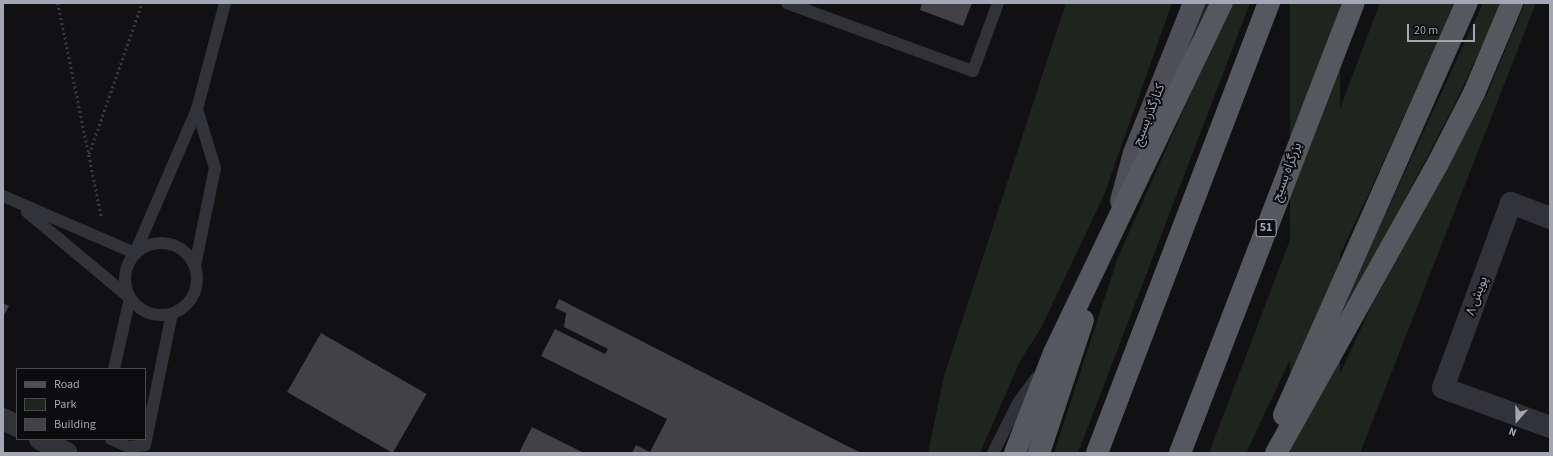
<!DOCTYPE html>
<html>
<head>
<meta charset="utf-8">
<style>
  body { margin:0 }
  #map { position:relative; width:1553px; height:456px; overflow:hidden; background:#111113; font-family:"Source Sans 3","Noto Sans Arabic",sans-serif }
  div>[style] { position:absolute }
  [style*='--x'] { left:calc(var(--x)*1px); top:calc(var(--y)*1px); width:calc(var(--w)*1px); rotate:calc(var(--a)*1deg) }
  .green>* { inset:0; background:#1e251f; transform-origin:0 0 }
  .building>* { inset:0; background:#414146; transform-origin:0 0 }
  .path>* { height:2.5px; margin-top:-1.25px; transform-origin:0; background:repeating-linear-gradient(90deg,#383a3f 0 2px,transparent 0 5px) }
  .service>* { height:12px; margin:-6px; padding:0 6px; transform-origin:6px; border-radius:6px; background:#323338 }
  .service>.ring { margin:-6px; padding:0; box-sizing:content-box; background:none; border:12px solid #323338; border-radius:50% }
  .minor>* { height:22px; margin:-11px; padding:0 11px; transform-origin:11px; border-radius:11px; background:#323338 }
  .primary>* { height:22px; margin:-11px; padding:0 11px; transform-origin:11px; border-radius:11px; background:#4e4f57 }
  .trunk>* { height:22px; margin:-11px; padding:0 11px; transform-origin:11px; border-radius:11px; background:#565860 }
  span { translate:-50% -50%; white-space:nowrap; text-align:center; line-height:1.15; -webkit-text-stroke:4px #0c0c0e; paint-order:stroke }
  .shield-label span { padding:1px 3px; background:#0c0c0e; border:1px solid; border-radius:3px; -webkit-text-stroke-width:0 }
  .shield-label { font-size:12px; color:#a3a6b3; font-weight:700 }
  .street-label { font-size:13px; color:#a3a6b3 }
  .frame { position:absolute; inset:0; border:4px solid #a3a6b3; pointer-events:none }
  .legend { position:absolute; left:16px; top:368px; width:130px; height:72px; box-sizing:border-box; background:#0c0c0e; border:1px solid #484a50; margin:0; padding:5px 7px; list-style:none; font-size:12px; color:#a3a6b3 }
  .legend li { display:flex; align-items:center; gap:8px; height:20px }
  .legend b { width:20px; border:1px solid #484a50 }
  .north { position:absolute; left:1497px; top:400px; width:40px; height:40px; -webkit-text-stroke:3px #0c0c0e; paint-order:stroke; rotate:200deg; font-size:11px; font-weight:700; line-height:16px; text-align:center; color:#a3a6b3 }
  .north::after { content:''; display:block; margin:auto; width:14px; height:18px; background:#a3a6b3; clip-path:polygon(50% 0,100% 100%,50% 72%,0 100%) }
  .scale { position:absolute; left:1407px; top:24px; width:68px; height:18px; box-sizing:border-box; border:2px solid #a3a6b3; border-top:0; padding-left:5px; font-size:12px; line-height:14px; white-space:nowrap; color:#a3a6b3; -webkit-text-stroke:3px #0c0c0e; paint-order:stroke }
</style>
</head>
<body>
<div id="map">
  <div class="green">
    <div style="clip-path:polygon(1066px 3px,1172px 3px,1104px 195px,1041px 328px,1020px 361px,980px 453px,928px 453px,944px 376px)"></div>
    <div style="clip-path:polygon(1205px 3px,1211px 3px,1143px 155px)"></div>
    <div style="clip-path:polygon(1231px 3px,1250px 3px,1078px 453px,1054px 453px,1118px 257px)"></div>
    <div style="left:1290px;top:3px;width:50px;height:482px"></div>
    <div style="clip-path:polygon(1380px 3px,1455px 3px,1370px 191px,1246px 453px,1209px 453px)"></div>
    <div style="clip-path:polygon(1483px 3px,1502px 3px,1453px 108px,1304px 390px)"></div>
    <div style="clip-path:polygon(1525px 3px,1536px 3px,1360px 453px,1303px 453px,1372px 305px,1487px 94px)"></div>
  </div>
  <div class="building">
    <div style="clip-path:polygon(922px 3px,972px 3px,963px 26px,920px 10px)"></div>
    <div style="clip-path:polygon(559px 299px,859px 452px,632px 453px,636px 445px,650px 452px,667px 419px,541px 356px,555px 329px,605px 354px,608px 349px,564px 327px,566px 313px,555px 308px)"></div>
    <div style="clip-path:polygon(3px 303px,9px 306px,3px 317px)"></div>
    <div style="left:321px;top:333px;width:122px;height:68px;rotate:30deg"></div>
    <div style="clip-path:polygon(532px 427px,584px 453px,519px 453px)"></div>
  </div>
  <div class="path">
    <div style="--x:58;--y:3;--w:220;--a:78.5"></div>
    <div style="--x:89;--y:154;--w:160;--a:-70.7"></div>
  </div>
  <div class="service">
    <div style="--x:787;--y:3;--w:198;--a:20.1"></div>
    <div style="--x:973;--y:71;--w:72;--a:-69.8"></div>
    <div style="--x:3;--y:196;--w:144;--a:23.4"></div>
    <div style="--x:135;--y:253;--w:157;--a:-66.7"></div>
    <div style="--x:197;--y:109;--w:110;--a:-75.2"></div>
    <div style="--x:27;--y:212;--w:134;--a:39.9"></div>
    <div style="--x:130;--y:298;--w:73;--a:102.7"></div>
    <div class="ring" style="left:125px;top:243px;width:60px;height:60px"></div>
    <div style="--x:195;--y:266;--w:100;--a:-78.5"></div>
    <div style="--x:215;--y:168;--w:62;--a:-107"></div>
    <div style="--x:111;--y:439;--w:20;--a:24"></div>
    <div style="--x:129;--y:447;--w:16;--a:-7"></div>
    <div style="--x:145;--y:445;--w:134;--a:-78.4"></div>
    <div style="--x:993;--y:453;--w:56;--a:-63.4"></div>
    <div style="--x:1018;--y:403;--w:31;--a:-54"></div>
  </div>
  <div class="minor">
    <div style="--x:1550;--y:218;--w:42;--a:-159"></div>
    <div style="--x:1511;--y:203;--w:197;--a:110.2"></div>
    <div style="--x:1443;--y:388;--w:114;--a:20"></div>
    <div style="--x:3;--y:419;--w:16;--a:27"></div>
    <div style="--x:40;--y:439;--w:30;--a:28"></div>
  </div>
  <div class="primary">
    <div style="--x:1121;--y:201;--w:50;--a:-74.8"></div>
    <div style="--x:1134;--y:153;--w:162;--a:-68.2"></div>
  </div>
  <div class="trunk">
    <div style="--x:1284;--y:415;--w:451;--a:-66.1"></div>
    <div style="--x:1015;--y:453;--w:107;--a:-68.7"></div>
    <div style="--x:1054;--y:353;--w:388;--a:-64.4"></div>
    <div style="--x:1039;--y:453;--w:140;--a:-71.7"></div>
    <div style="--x:1097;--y:453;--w:482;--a:-69.1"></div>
    <div style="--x:1180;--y:453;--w:482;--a:-68.9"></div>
    <div style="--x:1276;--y:453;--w:330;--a:-60.8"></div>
    <div style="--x:1437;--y:165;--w:81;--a:-62.8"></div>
    <div style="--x:1474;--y:93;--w:98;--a:-67.1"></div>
  </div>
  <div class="shield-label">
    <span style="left:1266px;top:228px">51</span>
  </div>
  <div class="street-label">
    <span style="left:1149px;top:115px;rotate:-68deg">کنارگذر بسیج</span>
    <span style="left:1287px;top:172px;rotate:-69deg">بزرگراه بسیج</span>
    <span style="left:1477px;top:296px;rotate:-70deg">پویش ۸</span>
  </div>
  <div class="frame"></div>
  <ul class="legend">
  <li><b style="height:5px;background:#4e4f57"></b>Road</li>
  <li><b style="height:11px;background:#1e251f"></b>Park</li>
  <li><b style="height:11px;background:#414146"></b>Building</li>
  </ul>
  <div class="north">N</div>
  <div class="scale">20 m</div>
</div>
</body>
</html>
